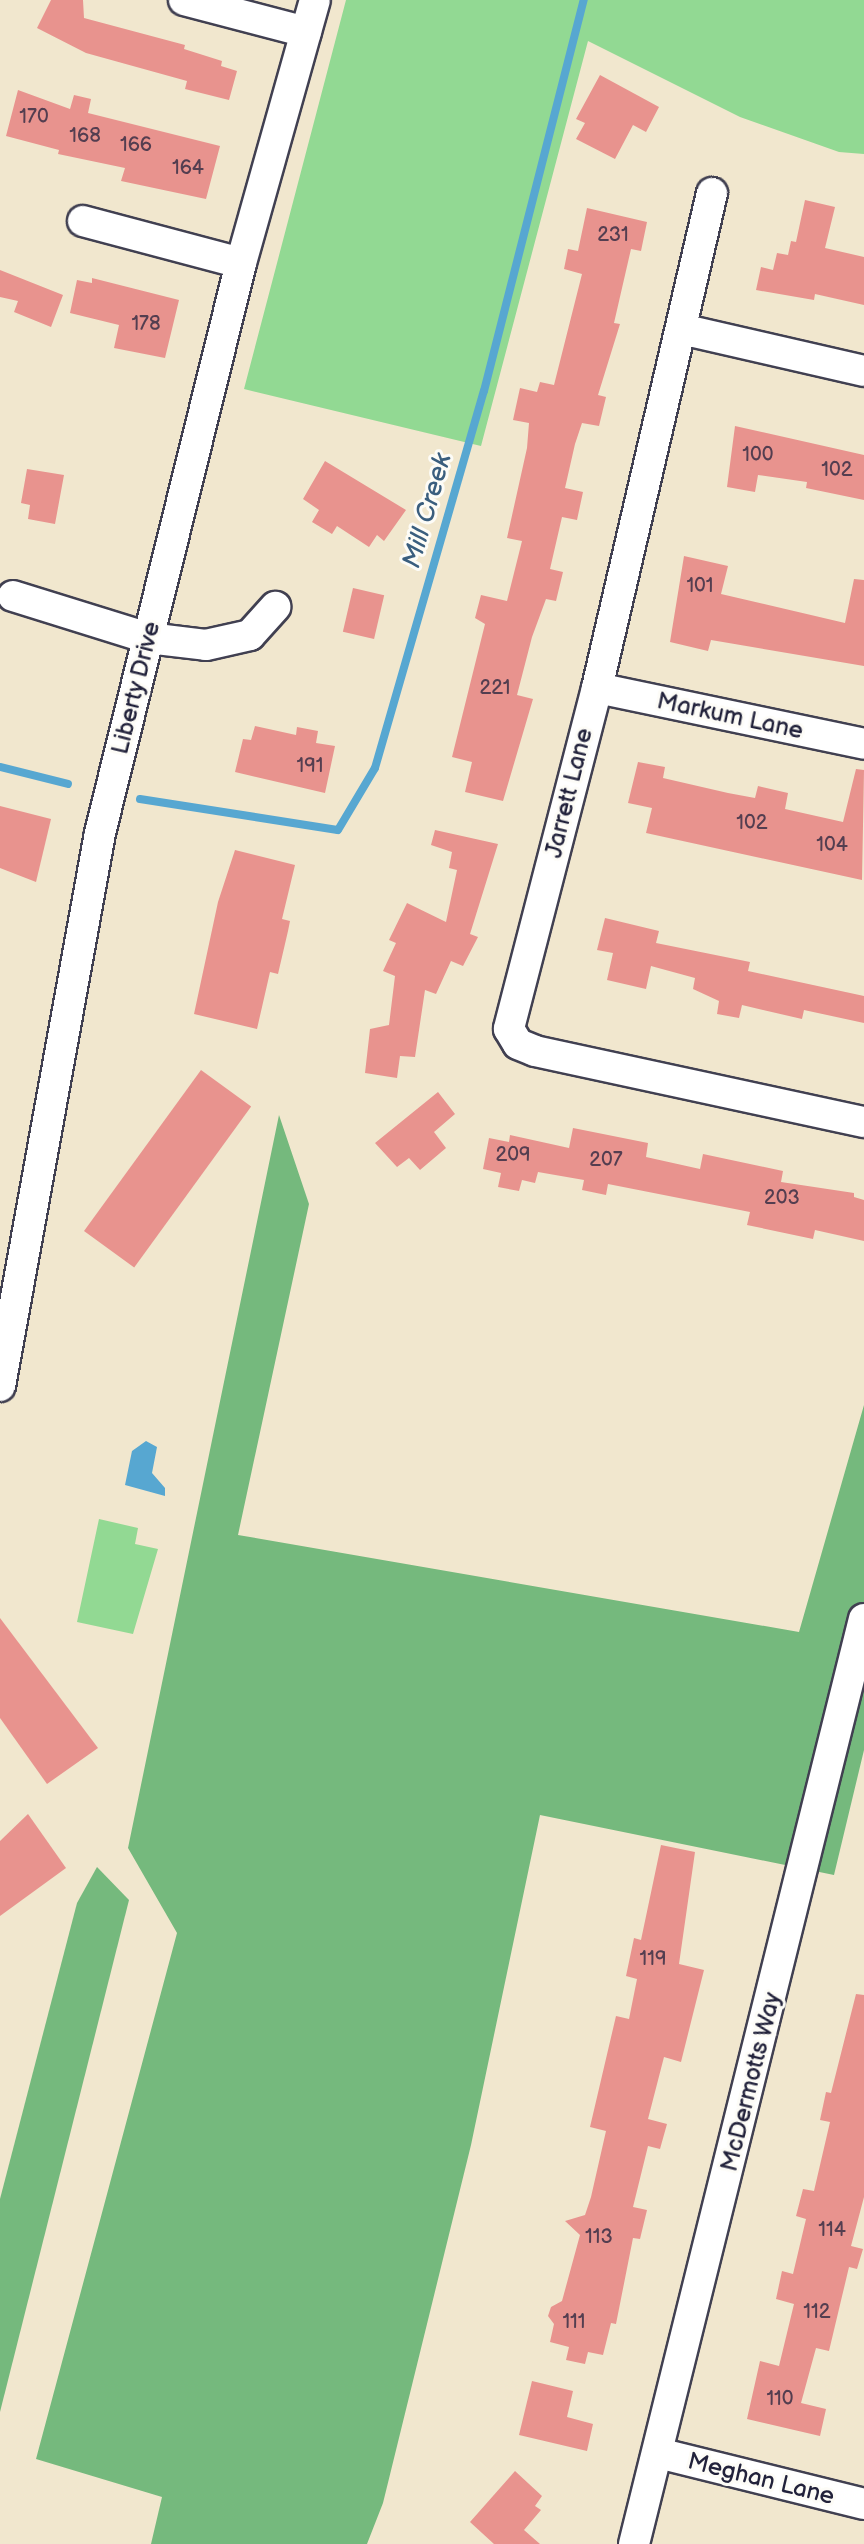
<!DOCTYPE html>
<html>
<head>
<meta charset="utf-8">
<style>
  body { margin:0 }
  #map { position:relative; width:864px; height:2544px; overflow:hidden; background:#f1e7ce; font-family:"Balsamiq Sans",sans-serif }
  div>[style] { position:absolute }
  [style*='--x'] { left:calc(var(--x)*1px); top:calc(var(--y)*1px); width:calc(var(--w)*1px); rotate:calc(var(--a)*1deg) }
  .green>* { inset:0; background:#92d993 }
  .forest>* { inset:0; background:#75b97d }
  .water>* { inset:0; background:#57a7d1 }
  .stream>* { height:8px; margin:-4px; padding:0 4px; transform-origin:4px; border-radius:4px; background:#57a7d1 }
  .building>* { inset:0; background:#e8938e; transform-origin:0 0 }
  .roads { filter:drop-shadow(2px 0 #414051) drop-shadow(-2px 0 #414051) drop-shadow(0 2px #414051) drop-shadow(0 -2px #414051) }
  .minor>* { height:30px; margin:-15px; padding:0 15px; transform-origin:15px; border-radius:15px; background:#fff }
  span { translate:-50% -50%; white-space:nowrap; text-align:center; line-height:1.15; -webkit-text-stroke:6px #fdfcf7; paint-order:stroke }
  .number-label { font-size:20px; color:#543e50 }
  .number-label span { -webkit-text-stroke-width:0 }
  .street-label { font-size:24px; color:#22223b }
  .water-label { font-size:26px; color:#3a5e7e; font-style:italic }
</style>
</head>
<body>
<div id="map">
  <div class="green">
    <div style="clip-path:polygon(346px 0,864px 0,864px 154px,839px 152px,740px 117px,588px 41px,481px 446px,244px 389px)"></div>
    <div style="clip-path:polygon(99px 1519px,138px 1528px,135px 1544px,158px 1549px,133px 1634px,77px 1622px)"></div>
  </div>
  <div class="forest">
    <div style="clip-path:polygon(279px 1115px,309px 1204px,238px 1535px,799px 1632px,864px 1405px,864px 1750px,834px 1875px,540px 1815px,471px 2145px,383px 2503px,367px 2544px,151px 2544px,162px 2497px,36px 2459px,177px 1933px,128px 1848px)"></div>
    <div style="clip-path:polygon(97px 1867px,129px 1900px,0 2412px,0 2199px,77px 1903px)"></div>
  </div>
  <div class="water">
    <div style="clip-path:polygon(146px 1441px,157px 1447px,152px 1473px,165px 1488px,165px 1496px,125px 1485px,132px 1451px)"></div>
  </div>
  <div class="stream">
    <div style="--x:0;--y:767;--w:70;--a:14"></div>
    <div style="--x:140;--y:799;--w:200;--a:8.9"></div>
    <div style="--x:338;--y:830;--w:72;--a:-59.2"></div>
    <div style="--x:375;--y:768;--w:392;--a:-73.9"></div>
    <div style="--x:484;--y:391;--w:404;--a:-75.7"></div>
  </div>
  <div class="building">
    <div style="clip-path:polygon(51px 0,83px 0,84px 18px,185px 45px,184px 49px,222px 61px,221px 66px,237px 71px,229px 100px,185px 89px,187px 81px,86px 53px,37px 28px)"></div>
    <div style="clip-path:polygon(600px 75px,659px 107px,646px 132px,633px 125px,615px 159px,576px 139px,585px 123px,576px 119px)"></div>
    <div style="clip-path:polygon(18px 90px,70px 109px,74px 95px,91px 99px,88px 113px,220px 146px,206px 199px,121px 181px,125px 168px,58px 154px,59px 150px,6px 136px)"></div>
    <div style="clip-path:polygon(805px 200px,835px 207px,825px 248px,864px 257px,864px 305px,815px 294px,814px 300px,756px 290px,761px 267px,773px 270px,777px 253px,788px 255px,791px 241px,796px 242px)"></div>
    <div style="clip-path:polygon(587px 208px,647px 222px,641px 251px,631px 249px,614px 323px,620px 324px,598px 395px,606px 397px,599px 426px,582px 423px,575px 444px,565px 488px,583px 492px,577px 520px,562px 517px,550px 569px,563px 572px,556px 601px,546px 599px,532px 637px,517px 695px,533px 699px,503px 801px,465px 792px,472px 762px,452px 757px,485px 624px,475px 618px,481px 595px,507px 601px,522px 541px,507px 538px,527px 448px,529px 423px,513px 420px,520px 388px,537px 392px,540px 382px,554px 385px,582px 274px,564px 269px,568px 249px,578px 251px)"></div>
    <div style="clip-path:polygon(0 270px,63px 295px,51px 327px,14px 312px,18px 301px,0 297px)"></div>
    <div style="clip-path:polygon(92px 278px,179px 300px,165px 358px,114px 348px,119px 325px,70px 313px,77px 280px,92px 283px)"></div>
    <div style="clip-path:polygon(735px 426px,864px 455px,864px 500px,806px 488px,807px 482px,758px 475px,755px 492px,727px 487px)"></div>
    <div style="clip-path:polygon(325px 461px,406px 510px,384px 541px,377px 535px,369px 547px,337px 526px,332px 534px,312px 522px,319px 510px,303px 499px)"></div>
    <div style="clip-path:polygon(27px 469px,64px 475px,55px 524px,28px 519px,30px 505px,21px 503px)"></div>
    <div style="clip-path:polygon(684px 556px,728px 566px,721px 594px,845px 623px,854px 579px,864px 580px,864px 666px,711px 640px,708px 651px,670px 642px)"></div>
    <div style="left:353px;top:588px;width:32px;height:45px;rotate:13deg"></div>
    <div style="clip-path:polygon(255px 726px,296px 735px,297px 727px,318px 731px,316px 743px,335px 746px,325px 793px,235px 772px,243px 739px,251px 740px)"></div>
    <div style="clip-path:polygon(638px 762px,665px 767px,663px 778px,728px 793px,755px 798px,758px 786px,788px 793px,785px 809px,843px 822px,856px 769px,864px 770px,862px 880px,646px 833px,652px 808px,628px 803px)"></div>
    <div style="clip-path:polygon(0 806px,51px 819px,36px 882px,0 868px)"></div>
    <div style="clip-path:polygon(435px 830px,498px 844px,470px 934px,478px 937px,463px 966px,451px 961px,436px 994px,425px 990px,415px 1057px,400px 1056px,397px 1078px,365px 1073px,370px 1029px,389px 1025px,395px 976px,383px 971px,396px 943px,389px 940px,407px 903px,446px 922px,457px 870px,449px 868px,452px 852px,431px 845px)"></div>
    <div style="clip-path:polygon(235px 850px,295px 865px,282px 919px,290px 921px,288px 931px,278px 974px,270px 972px,257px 1029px,194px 1014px,218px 902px)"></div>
    <div style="clip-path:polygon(605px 918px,659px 931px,656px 943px,750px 962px,748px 971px,864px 996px,864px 1023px,804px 1010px,802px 1019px,742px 1005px,739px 1018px,717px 1014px,719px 1001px,693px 989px,695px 978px,651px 966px,646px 989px,607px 980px,613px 953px,597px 950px)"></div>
    <div style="left:201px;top:1070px;width:62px;height:199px;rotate:36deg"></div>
    <div style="clip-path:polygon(438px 1092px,455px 1114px,434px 1132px,446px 1148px,420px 1170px,409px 1158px,397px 1167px,375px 1143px)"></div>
    <div style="clip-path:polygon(573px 1128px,648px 1143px,646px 1157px,700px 1169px,703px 1154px,783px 1171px,781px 1182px,854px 1193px,854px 1197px,864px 1200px,864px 1241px,815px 1230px,813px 1239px,747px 1225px,750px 1212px,608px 1184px,606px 1195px,582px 1190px,584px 1180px,538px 1172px,535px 1183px,522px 1180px,519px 1191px,498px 1187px,501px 1173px,483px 1169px,489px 1138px,509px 1142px,510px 1135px,569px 1148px)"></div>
    <div style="clip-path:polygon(0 1618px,98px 1748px,47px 1784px,0 1718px)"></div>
    <div style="clip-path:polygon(28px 1814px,66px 1868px,0 1916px,0 1841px)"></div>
    <div style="clip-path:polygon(661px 1845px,695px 1852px,679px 1964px,704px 1970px,681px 2062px,664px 2057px,648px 2119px,667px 2124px,660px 2149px,648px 2146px,633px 2207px,647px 2210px,640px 2239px,633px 2238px,616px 2324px,611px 2323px,603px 2355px,588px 2352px,585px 2364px,566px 2360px,569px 2347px,550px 2342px,554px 2324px,548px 2316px,551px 2307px,562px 2301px,580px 2235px,565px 2221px,585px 2215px,591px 2197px,606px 2131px,590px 2127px,616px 2016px,629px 2019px,637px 1979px,626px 1976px,634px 1938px,641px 1940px)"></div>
    <div style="clip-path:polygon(856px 1994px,864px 1995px,864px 2197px,851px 2246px,863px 2249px,857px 2269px,849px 2267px,829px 2351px,816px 2348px,801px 2403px,826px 2409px,820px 2436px,747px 2419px,760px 2361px,779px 2366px,794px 2304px,776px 2299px,782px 2271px,793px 2274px,806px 2219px,796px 2216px,803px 2189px,814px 2191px,830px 2122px,820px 2120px,826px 2092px,831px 2093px)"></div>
    <div style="clip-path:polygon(532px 2381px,573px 2391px,567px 2417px,593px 2424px,587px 2451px,519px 2435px)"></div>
    <div style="clip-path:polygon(515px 2471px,542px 2496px,535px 2506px,541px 2510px,524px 2530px,540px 2544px,494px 2544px,470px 2522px)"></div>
  </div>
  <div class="roads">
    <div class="minor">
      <div style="--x:184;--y:0;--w:126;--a:14.7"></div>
      <div style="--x:712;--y:193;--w:508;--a:103.08"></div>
      <div style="--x:597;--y:688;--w:352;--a:104.5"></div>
      <div style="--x:509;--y:1029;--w:17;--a:59"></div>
      <div style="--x:518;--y:1044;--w:18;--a:22"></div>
      <div style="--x:535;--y:1051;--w:337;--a:12.2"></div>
      <div style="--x:83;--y:221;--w:163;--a:14.9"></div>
      <div style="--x:681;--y:329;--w:188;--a:12.9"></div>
      <div style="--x:13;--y:596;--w:141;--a:17.3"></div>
      <div style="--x:148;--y:638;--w:58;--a:6.9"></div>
      <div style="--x:206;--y:645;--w:45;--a:-12.8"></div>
      <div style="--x:250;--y:635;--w:38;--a:-48"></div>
      <div style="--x:597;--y:688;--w:273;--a:11.8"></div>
      <div style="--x:0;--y:1386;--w:562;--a:-79.75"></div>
      <div style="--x:100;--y:833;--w:587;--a:-76.11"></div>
      <div style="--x:241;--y:263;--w:273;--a:-74.3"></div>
      <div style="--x:658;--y:2453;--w:212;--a:13.9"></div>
      <div style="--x:634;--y:2544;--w:953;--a:-76.04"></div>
    </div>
  </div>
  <div class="number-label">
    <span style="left:34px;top:117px">170</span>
    <span style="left:85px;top:136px">168</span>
    <span style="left:136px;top:145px">166</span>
    <span style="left:188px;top:168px">164</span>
    <span style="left:613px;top:235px">231</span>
    <span style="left:146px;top:324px">178</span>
    <span style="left:758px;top:455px">100</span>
    <span style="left:837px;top:470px">102</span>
    <span style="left:700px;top:586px">101</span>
    <span style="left:495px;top:688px">221</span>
    <span style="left:310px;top:766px">191</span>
    <span style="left:752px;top:823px">102</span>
    <span style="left:832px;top:845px">104</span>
    <span style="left:513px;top:1155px">209</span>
    <span style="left:606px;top:1160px">207</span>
    <span style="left:782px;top:1198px">203</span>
    <span style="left:653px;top:1959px">119</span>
    <span style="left:832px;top:2230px">114</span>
    <span style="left:599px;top:2237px">113</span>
    <span style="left:817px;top:2312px">112</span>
    <span style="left:574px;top:2322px">111</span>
    <span style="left:780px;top:2399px">110</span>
  </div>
  <div class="street-label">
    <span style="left:136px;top:688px;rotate:-76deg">Liberty Drive</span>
    <span style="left:730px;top:716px;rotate:12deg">Markum Lane</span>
    <span style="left:569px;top:793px;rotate:-76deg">Jarrett Lane</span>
    <span style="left:751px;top:2082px;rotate:-76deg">McDermotts Way</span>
    <span style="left:761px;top:2479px;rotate:14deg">Meghan Lane</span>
  </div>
  <div class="water-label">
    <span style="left:428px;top:511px;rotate:-74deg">Mill Creek</span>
  </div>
</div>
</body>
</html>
